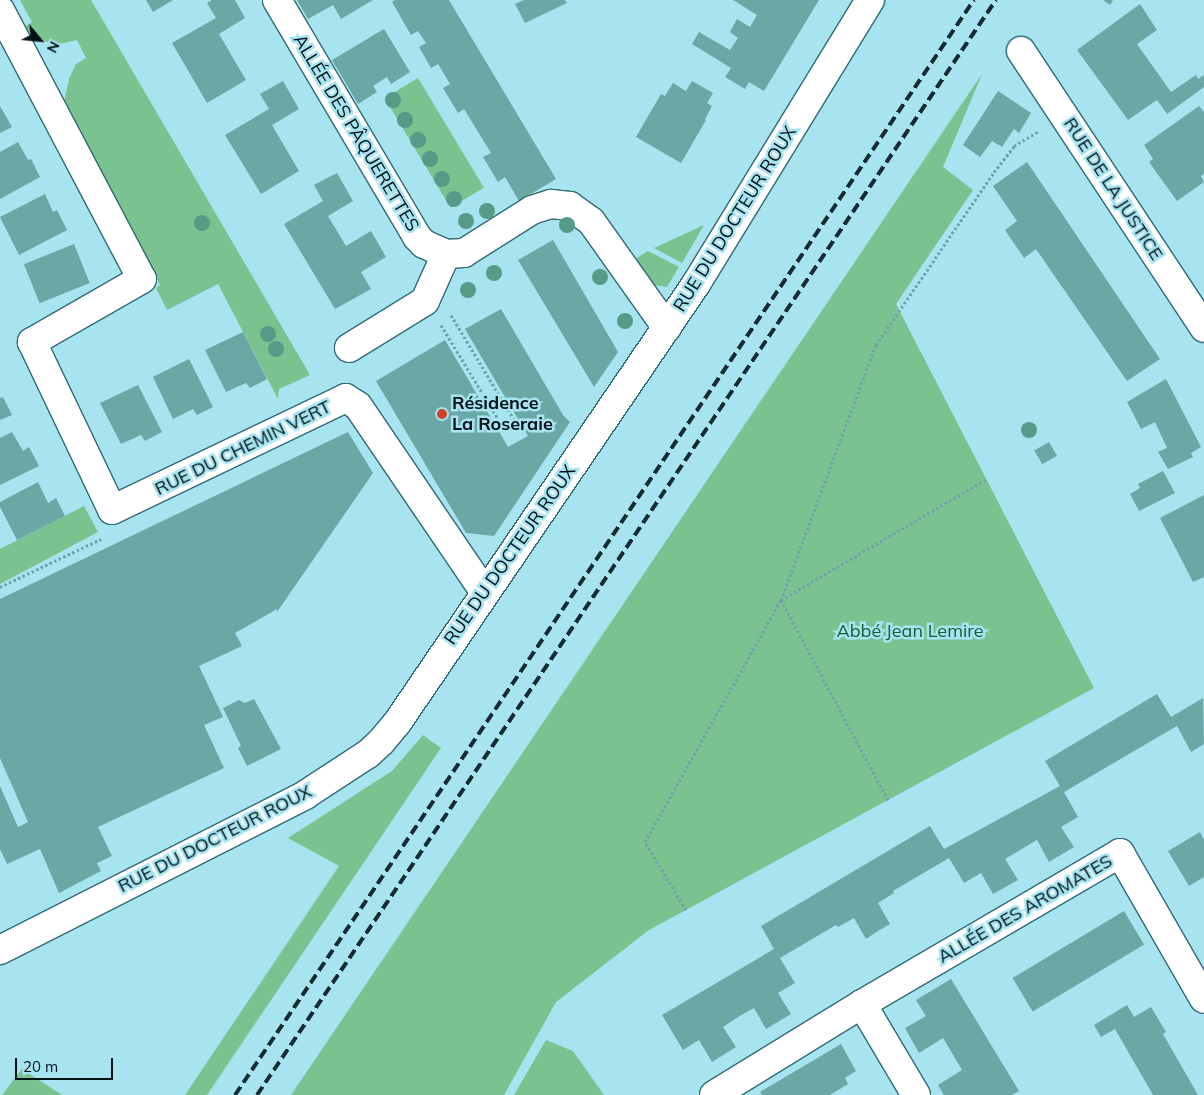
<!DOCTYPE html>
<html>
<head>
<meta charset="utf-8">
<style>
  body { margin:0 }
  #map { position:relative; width:1204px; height:1095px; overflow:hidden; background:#a8e3f0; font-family:Mulish,sans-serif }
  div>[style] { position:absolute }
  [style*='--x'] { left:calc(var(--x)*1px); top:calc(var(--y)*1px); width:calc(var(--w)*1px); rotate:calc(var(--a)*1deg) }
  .green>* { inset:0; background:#7ac28f; transform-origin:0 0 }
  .building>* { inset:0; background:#6ba7a4; transform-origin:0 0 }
  .path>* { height:3px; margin-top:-1.5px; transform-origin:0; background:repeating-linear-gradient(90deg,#72a0ab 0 2.5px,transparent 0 5px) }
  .roads { filter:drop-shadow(1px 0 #316a76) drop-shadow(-1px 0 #316a76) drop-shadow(0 1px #316a76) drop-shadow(0 -1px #316a76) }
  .minor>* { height:28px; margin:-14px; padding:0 14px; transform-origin:14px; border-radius:14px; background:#fff }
  .rail>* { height:4px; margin-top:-2px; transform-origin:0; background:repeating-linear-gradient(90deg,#142b31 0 10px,transparent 0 15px) }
  .trees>* { width:16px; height:16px; margin:-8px; border-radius:50%; background:#569a88 }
  .dots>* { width:14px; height:14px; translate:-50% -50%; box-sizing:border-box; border:2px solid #a8e3f0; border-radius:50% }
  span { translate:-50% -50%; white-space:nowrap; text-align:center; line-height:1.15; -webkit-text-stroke:5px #a8e3f0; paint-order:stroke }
  .street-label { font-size:18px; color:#001217 }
  .poi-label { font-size:18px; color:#001217; font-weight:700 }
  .left { translate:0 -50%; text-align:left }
  .park-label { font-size:18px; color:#135e33 }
  .north { position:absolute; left:15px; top:15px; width:50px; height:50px; -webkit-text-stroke:4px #a8e3f0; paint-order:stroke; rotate:118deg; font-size:14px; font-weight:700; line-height:20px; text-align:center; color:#001217 }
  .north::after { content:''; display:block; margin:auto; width:18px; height:22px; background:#001217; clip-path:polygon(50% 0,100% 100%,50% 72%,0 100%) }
  .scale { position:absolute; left:15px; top:1058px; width:98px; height:22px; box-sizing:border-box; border:2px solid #001217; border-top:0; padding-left:6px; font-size:15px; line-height:18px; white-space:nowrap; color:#001217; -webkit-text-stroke:4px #a8e3f0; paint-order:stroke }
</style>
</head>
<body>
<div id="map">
  <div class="green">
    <div style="clip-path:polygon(20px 0,91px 0,310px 375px,279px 389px,278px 399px,218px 284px,167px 310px,156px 288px,160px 285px,64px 102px,69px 79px,76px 64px,86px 58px,77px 40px,54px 45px,33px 36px,26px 28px,26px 26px,32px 22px)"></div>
    <div style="clip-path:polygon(982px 74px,943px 167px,973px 190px,896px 304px,1094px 688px,649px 930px,556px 1002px,504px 1095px,291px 1095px)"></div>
    <div style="left:418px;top:78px;width:128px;height:39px;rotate:59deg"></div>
    <div style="clip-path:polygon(704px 225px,682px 263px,654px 248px)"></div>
    <div style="clip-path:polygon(648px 251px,679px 267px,667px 287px,653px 285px,632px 261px)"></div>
    <div style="clip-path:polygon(84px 506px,98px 532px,0 584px,0 549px)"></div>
    <div style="clip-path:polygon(423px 735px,441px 748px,207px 1095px,185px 1095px,339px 866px,288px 838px,392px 771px)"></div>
    <div style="clip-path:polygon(546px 1040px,573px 1051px,604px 1095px,514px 1095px)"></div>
    <div style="clip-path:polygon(22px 1069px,62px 1095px,2px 1095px)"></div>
  </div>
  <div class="building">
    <div style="clip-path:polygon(146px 0,173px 0,153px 12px)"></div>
    <div style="clip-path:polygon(212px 0,235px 0,245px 18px,219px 34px,246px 80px,207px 103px,172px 43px,216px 18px,207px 3px)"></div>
    <div style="clip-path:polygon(297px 0,373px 0,341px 19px,333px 5px,308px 19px)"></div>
    <div style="clip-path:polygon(395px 0,449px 0,556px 179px,519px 201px,505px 177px,498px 182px,483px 157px,491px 153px,464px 109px,458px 113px,443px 88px,450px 84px,438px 64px,431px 68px,419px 47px,426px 43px,418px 31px,411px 35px,392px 2px)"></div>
    <div style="clip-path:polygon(524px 0,565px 0,567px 3px,525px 23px,515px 4px)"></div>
    <div style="clip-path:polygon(733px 0,819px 0,764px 91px,749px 82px,745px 89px,725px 77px,731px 68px,692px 44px,699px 32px,730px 50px,738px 38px,730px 32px,737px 19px,750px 27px,757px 15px)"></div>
    <div style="clip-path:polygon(1103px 0,1113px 0,1110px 5px)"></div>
    <div style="clip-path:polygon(1140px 4px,1157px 30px,1137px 44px,1171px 92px,1196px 75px,1198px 79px,1204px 75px,1204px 87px,1167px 114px,1157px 100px,1128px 120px,1077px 50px)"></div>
    <div style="clip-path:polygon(384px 29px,410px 72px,391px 84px,387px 77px,373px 86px,377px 92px,358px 104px,332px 60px)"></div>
    <div style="clip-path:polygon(283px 81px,299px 109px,272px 125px,299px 171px,261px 194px,225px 135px,269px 109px,260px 94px)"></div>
    <div style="clip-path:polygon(692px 81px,713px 93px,707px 103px,712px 106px,705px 119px,706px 120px,681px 163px,636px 137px,661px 94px,665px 96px,673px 83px,686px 91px)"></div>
    <div style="clip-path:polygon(998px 91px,1031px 113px,1019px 133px,1014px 129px,1002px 147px,992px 141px,980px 157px,963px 145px)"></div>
    <div style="clip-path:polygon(0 106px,12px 127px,0 133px)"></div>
    <div style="clip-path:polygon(1199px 106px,1204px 112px,1204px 174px,1201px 176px,1204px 182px,1177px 201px,1149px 162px,1153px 159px,1144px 145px)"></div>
    <div style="clip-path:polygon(18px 142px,28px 160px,31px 159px,40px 177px,0 199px,0 152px)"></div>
    <div style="clip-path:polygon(1027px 162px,1160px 359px,1127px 381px,1036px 249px,1024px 258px,1005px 230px,1017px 221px,993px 186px)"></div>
    <div style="clip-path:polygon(337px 173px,353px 201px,328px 216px,346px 246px,371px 231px,386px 257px,361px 272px,371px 289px,335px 309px,284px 224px,323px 201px,314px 185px)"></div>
    <div style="clip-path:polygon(45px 194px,53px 212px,57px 210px,67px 230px,19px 255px,0 217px)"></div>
    <div style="clip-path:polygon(553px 240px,618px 352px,594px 387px,518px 260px)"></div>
    <div style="left:74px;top:244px;width:42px;height:54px;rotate:68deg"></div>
    <div style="clip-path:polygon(501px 309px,563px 415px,570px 422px,494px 536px,466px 533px,376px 381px,445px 340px,508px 447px,528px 436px,465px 329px)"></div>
    <div style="clip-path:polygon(243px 332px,267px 379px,250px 388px,246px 383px,226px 392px,205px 350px)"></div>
    <div style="clip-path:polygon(189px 359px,213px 407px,197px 415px,193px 409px,173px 419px,153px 377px)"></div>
    <div style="clip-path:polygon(1166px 379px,1201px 447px,1191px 453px,1193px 457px,1168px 469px,1158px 452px,1167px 448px,1155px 422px,1141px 429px,1127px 402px)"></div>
    <div style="clip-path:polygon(138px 385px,162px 432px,145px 441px,141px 435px,121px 444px,100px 403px)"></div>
    <div style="clip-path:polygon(3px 397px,12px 415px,0 420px,0 398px)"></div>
    <div style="clip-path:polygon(12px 432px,23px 451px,29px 447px,39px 466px,0 485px,0 438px)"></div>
    <div style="clip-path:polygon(348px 432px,373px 473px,277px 612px,277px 609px,235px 633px,242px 646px,199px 666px,223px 717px,204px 725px,224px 768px,98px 827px,112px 856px,97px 863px,101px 871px,59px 893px,40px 849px,7px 864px,0 849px,0 786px,18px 827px,28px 822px,0 758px,0 599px)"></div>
    <div style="left:1049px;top:442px;width:16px;height:17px;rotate:60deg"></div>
    <div style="clip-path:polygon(1163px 471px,1175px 493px,1139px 511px,1130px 494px,1140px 488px,1138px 484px)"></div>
    <div style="clip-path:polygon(38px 482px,48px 503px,56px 498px,65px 516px,17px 540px,0 507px,0 502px)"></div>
    <div style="clip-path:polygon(1204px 495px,1204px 577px,1193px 582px,1160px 518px)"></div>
    <div style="clip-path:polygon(1157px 694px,1171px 717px,1203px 698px,1204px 744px,1191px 752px,1177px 726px,1064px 792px,1078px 817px,1061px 827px,1074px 847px,1049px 862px,1037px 840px,1005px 859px,1018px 880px,993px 894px,981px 873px,964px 883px,949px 858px,893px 891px,894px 893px,878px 903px,890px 924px,878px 931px,866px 939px,854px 918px,838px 927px,836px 925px,780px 958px,795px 983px,778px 993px,791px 1014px,766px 1029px,754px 1008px,738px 1017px,723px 1027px,736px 1047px,712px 1062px,699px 1040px,683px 1050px,662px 1015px,774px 949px,761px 926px,930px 826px,944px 849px,1060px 786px,1045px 761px)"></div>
    <div style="clip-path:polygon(254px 699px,281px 749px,247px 766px,238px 748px,241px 746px,223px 708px,239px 700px,245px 703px)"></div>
    <div style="clip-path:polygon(1200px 832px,1204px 840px,1204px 877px,1189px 886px,1168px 851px)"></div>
    <div style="left:1124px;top:911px;width:39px;height:130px;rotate:59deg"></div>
    <div style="clip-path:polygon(951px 979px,1019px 1091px,1012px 1095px,944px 1095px,938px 1085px,962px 1070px,952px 1053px,943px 1038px,919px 1053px,905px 1028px,926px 1016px,916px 1000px)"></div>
    <div style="clip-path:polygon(1127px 1005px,1134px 1017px,1151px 1007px,1166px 1032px,1163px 1034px,1198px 1095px,1153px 1095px,1115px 1029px,1101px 1037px,1094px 1025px)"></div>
    <div style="clip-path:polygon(841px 1044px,856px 1071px,845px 1078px,848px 1084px,830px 1095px,762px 1095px,760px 1092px)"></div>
  </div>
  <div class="path">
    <div style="--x:451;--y:315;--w:134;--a:59"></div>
    <div style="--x:441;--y:325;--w:108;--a:58.7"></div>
    <div style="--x:0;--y:587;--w:112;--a:-25.4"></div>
    <div style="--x:888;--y:800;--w:227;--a:-118.1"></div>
    <div style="--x:781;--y:600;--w:240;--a:-30.5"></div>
    <div style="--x:686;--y:910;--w:79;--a:-121.1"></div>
    <div style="--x:645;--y:842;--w:278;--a:-60.7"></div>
    <div style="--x:781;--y:600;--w:272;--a:-69.6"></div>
    <div style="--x:876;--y:345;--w:209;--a:-55.7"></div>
    <div style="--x:994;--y:172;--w:33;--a:-52"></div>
    <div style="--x:1014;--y:146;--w:29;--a:-31"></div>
  </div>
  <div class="roads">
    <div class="minor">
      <div style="--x:277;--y:0;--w:275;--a:59.4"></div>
      <div style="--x:417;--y:237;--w:10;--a:45"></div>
      <div style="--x:424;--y:244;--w:24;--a:24"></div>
      <div style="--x:446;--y:254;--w:18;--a:-3"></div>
      <div style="--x:464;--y:253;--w:80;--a:-32.3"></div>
      <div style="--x:532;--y:210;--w:20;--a:-18"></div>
      <div style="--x:551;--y:204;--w:19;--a:6"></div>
      <div style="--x:570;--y:206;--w:26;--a:36"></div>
      <div style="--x:591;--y:221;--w:131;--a:54.6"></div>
      <div style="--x:0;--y:10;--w:304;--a:62.2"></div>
      <div style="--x:142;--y:279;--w:127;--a:150.2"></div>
      <div style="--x:32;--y:342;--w:186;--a:64.5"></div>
      <div style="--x:112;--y:510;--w:259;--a:-25.6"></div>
      <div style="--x:346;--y:398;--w:14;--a:34"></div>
      <div style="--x:358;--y:406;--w:226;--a:55.8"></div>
      <div style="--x:1021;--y:51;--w:332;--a:56.5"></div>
      <div style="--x:349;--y:348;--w:89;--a:-31.7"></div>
      <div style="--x:425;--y:301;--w:51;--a:-65.9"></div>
      <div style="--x:0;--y:950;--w:342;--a:-26.9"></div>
      <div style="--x:305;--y:795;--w:75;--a:-33.1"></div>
      <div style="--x:368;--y:754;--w:18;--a:-43"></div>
      <div style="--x:381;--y:742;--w:25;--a:-50"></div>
      <div style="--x:397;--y:723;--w:531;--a:-55.74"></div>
      <div style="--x:696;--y:284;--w:333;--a:-58.5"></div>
      <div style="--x:714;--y:1095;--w:174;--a:-31.6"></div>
      <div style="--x:916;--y:1095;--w:106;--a:-120.7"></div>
      <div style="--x:862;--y:1004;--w:299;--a:-30.3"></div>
      <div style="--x:1120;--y:853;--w:168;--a:60.1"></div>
    </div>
  </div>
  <div class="rail">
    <div style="--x:235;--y:1095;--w:1321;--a:-55.99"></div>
    <div style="--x:257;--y:1095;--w:1321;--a:-55.99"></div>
  </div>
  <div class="trees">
    <div style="left:393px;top:100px"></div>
    <div style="left:405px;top:120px"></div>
    <div style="left:418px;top:140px"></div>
    <div style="left:430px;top:159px"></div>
    <div style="left:442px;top:179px"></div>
    <div style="left:454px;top:199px"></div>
    <div style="left:487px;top:211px"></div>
    <div style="left:466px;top:221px"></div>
    <div style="left:202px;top:223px"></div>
    <div style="left:567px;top:225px"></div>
    <div style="left:494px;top:273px"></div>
    <div style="left:600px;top:277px"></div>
    <div style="left:468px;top:290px"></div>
    <div style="left:625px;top:321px"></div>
    <div style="left:268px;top:334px"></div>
    <div style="left:276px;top:349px"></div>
    <div style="left:1029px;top:430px"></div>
  </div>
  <div class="dots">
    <div style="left:442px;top:414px;background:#cd4228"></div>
  </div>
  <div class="street-label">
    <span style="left:356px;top:133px;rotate:59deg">ALLÉE DES PÂQUERETTES</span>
    <span style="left:1113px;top:189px;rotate:57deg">RUE DE LA JUSTICE</span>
    <span style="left:735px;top:219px;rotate:-58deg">RUE DU DOCTEUR ROUX</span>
    <span style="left:243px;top:448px;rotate:-26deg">RUE DU CHEMIN VERT</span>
    <span style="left:510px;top:555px;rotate:-55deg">RUE DU DOCTEUR ROUX</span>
    <span style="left:215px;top:839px;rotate:-27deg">RUE DU DOCTEUR ROUX</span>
    <span style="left:1025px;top:909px;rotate:-30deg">ALLÉE DES AROMATES</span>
  </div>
  <div class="poi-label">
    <span class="left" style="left:452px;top:414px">Résidence<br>La Roseraie</span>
  </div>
  <div class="park-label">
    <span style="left:910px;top:631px">Abbé Jean Lemire</span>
  </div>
  <div class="north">N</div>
  <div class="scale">20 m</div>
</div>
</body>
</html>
